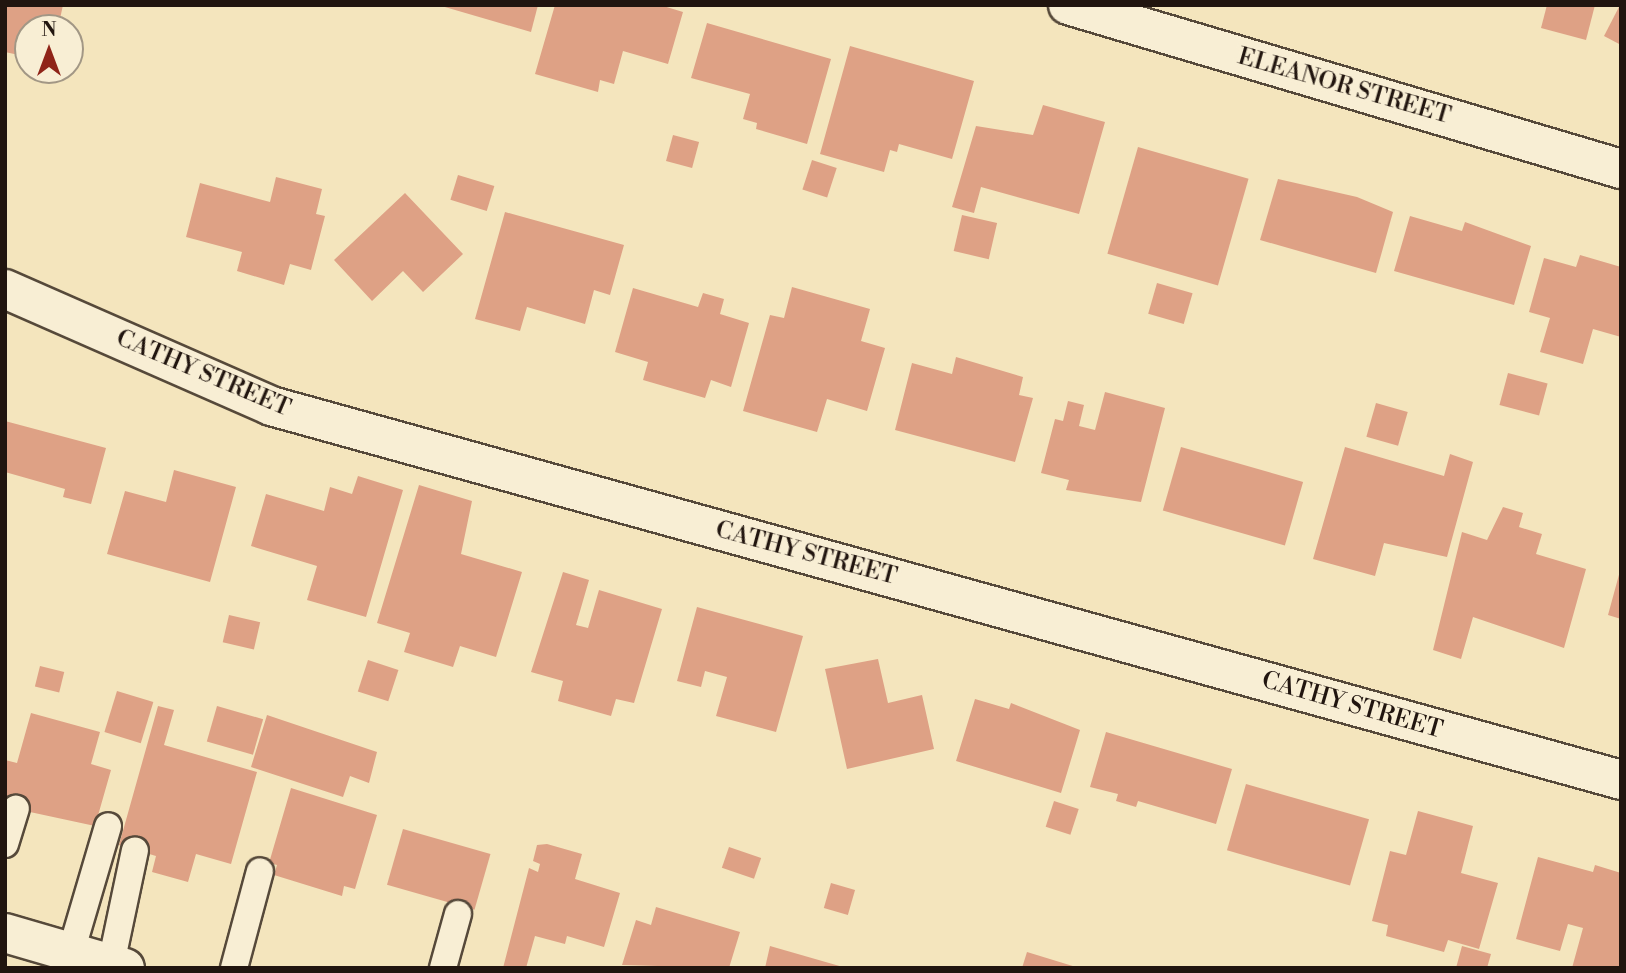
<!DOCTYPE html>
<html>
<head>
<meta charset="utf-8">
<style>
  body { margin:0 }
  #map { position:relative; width:1626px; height:973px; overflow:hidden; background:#f4e5bd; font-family:"Libre Bodoni",serif }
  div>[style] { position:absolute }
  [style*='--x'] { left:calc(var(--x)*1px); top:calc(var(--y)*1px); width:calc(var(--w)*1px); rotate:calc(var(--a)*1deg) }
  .building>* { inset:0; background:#dea185; transform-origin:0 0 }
  .roads { filter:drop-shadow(2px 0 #56493a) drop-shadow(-2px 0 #56493a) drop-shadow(0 2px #56493a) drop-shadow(0 -2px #56493a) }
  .service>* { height:26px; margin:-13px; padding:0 13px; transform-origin:13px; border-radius:13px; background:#f8eed4 }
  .minor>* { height:38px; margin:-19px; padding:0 19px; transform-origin:19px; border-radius:19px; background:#f8eed4 }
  span { translate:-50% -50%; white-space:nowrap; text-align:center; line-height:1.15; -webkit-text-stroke:7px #f8eed4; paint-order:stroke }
  .street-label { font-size:24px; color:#21150f }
  .frame { position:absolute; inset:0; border:7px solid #21150f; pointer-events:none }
  .north { position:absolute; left:14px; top:14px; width:70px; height:70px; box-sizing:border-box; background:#f8eed4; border:2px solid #a29785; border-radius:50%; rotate:0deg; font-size:19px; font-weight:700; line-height:28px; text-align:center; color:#21150f }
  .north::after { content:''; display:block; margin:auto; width:24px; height:32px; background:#8f2418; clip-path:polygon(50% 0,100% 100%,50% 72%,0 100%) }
</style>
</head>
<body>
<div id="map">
  <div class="building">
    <div style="clip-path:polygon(5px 5px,63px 5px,58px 28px,28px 28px,28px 57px,5px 52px)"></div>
    <div style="clip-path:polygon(438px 5px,538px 5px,531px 32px)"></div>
    <div style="clip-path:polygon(555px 5px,660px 5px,683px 12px,668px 64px,623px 51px,614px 84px,600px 80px,598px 92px,535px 74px)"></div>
    <div style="clip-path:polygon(1547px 5px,1595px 5px,1586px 40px,1541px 28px)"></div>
    <div style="clip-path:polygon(1620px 5px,1621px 5px,1621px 45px,1604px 36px)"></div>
    <div style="clip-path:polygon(707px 23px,831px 59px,807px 144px,756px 129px,757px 123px,743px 119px,750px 94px,691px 78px)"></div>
    <div style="clip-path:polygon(850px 46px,974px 81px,952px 159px,899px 144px,897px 152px,890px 150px,884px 172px,820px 154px)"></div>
    <div style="clip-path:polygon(1043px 105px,1105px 122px,1079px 214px,981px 187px,974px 213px,952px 207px,976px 126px,1033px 135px)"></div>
    <div style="left:673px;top:135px;width:27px;height:27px;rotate:15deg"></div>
    <div style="left:1138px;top:147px;width:115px;height:111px;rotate:16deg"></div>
    <div style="left:812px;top:160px;width:26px;height:31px;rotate:18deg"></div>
    <div style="left:458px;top:175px;width:38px;height:26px;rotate:17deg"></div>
    <div style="clip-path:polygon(276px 177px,322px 189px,316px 214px,325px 216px,311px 270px,290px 264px,284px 285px,237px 271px,242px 252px,186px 237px,200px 183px,270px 202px)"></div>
    <div style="clip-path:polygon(1278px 179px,1357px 197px,1393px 212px,1376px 273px,1260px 240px)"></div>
    <div style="clip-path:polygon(405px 193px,463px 254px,423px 292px,403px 271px,372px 301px,334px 260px)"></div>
    <div style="clip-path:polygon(505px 212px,624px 245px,610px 295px,594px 290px,585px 324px,527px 307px,520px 331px,475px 319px)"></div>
    <div style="left:962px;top:215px;width:36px;height:37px;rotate:13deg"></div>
    <div style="clip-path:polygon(1410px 216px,1462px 231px,1465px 222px,1531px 246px,1514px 305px,1394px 271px)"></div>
    <div style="clip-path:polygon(1580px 255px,1621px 267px,1621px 337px,1593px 329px,1583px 364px,1540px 352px,1550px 318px,1529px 312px,1544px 258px,1576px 267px)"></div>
    <div style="left:1157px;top:283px;width:37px;height:32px;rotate:16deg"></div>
    <div style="clip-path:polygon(792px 287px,870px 309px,861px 341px,885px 348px,867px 411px,827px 399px,817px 432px,743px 411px,770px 315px,784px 318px)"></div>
    <div style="clip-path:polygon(633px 288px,698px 307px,703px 293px,724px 299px,720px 314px,749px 323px,731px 387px,711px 380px,705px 398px,643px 380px,648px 362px,615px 352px)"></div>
    <div style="clip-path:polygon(956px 357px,1023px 377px,1019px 395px,1033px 398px,1015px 462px,895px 430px,912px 363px,952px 374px)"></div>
    <div style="left:1508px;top:373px;width:41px;height:33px;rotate:15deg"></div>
    <div style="clip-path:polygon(1105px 392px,1165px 408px,1141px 502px,1066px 490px,1069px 480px,1041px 473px,1055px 419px,1063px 421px,1068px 401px,1084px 405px,1079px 426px,1095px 430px)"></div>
    <div style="left:1376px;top:403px;width:33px;height:35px;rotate:16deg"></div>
    <div style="clip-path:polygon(5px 421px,106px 448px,91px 504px,63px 497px,65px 489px,5px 472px)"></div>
    <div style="left:1181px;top:447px;width:127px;height:66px;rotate:16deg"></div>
    <div style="clip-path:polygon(1345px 447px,1444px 476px,1450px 454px,1473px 462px,1447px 557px,1384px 543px,1375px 576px,1313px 559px)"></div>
    <div style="clip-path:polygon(174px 470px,236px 487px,210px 582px,107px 554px,125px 491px,166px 502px)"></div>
    <div style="clip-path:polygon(358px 476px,403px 490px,366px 617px,307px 600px,317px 566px,251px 546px,266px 494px,324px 511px,330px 487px,352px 494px)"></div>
    <div style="clip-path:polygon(419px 485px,472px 501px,461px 554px,522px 572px,496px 657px,460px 646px,453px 667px,404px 652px,410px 633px,377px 623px)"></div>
    <div style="clip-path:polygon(1503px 507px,1523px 513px,1519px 527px,1542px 534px,1536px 554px,1586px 569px,1564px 648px,1473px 617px,1461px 659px,1433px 650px,1462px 532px,1487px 540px)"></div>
    <div style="clip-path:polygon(1620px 571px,1621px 571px,1621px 619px,1608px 615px)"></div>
    <div style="clip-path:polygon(563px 572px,589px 580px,576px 625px,588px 628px,599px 590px,662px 609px,634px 703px,616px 699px,611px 716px,558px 701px,563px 681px,531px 672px)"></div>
    <div style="clip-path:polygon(697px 607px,803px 636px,776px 732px,716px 716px,727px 677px,705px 671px,701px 687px,677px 681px)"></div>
    <div style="left:229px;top:615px;width:32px;height:28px;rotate:13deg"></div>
    <div style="clip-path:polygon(878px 659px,888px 703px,922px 695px,934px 749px,847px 769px,825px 669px)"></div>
    <div style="left:368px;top:660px;width:32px;height:33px;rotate:18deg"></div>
    <div style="left:40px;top:666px;width:25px;height:21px;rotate:14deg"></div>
    <div style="left:117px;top:691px;width:38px;height:43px;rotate:17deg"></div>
    <div style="clip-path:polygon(975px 699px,1009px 709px,1011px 703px,1080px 730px,1061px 793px,956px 761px)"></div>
    <div style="clip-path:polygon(158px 706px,174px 710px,164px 745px,257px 772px,231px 864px,196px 854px,188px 882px,152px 872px,156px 856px,119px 845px)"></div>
    <div style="left:217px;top:706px;width:48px;height:37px;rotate:16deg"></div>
    <div style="clip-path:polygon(31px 713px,100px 732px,91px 764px,111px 770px,95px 826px,16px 809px,5px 798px,5px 760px,17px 763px)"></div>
    <div style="clip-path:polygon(267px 715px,377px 752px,369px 783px,350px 776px,343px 797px,251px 767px)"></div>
    <div style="clip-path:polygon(1106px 732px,1232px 769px,1216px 824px,1138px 801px,1136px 807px,1116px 801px,1118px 794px,1090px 787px)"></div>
    <div style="left:1246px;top:784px;width:128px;height:69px;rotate:16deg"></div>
    <div style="clip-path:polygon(291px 788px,377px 815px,355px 889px,344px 886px,342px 896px,274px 875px,277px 865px,269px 863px)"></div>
    <div style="left:1054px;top:801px;width:26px;height:27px;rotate:18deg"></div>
    <div style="clip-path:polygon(1418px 811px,1473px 826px,1461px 873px,1498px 883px,1479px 949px,1448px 940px,1444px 952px,1386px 936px,1388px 925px,1372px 921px,1390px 851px,1406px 855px)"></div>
    <div style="left:403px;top:829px;width:91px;height:58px;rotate:16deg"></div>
    <div style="clip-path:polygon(547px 844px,582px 854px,575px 879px,620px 893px,604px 947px,567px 936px,565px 944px,535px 936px,526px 968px,503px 968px,529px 868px,538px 872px,540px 864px,533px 861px,537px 845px)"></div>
    <div style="left:729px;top:847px;width:34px;height:22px;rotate:19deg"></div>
    <div style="clip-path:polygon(1538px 857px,1593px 872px,1595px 865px,1621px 873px,1621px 968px,1572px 968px,1583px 928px,1568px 924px,1560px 951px,1516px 939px)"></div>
    <div style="left:831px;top:883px;width:25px;height:26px;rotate:16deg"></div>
    <div style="clip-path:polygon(656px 907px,740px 932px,729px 968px,622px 965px,636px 920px,651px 925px)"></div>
    <div style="clip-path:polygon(770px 946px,843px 967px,843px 968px,765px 968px)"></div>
    <div style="clip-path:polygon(1462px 946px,1491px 954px,1487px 968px,1456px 968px)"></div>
    <div style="clip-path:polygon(1027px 952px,1076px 967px,1076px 968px,1022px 968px)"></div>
  </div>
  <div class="roads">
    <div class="service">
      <div style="--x:5;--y:844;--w:37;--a:-73"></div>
      <div style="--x:71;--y:952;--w:131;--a:-73.6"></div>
      <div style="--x:111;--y:964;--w:116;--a:-78.1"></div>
      <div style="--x:234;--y:968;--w:100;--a:-75"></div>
      <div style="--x:443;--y:968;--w:56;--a:-74.5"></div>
    </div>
    <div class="minor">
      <div style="--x:1068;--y:5;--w:577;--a:16.52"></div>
      <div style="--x:5;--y:289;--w:291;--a:23.7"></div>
      <div style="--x:271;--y:406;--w:1401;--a:15.48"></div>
      <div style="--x:5;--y:933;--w:125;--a:16.3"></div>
    </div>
  </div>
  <div class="street-label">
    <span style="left:1344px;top:87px;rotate:16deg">ELEANOR STREET</span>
    <span style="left:203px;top:374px;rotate:23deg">CATHY STREET</span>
    <span style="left:806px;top:554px;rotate:15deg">CATHY STREET</span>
    <span style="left:1352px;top:706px;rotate:16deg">CATHY STREET</span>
  </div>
  <div class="frame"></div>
  <div class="north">N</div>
</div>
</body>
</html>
